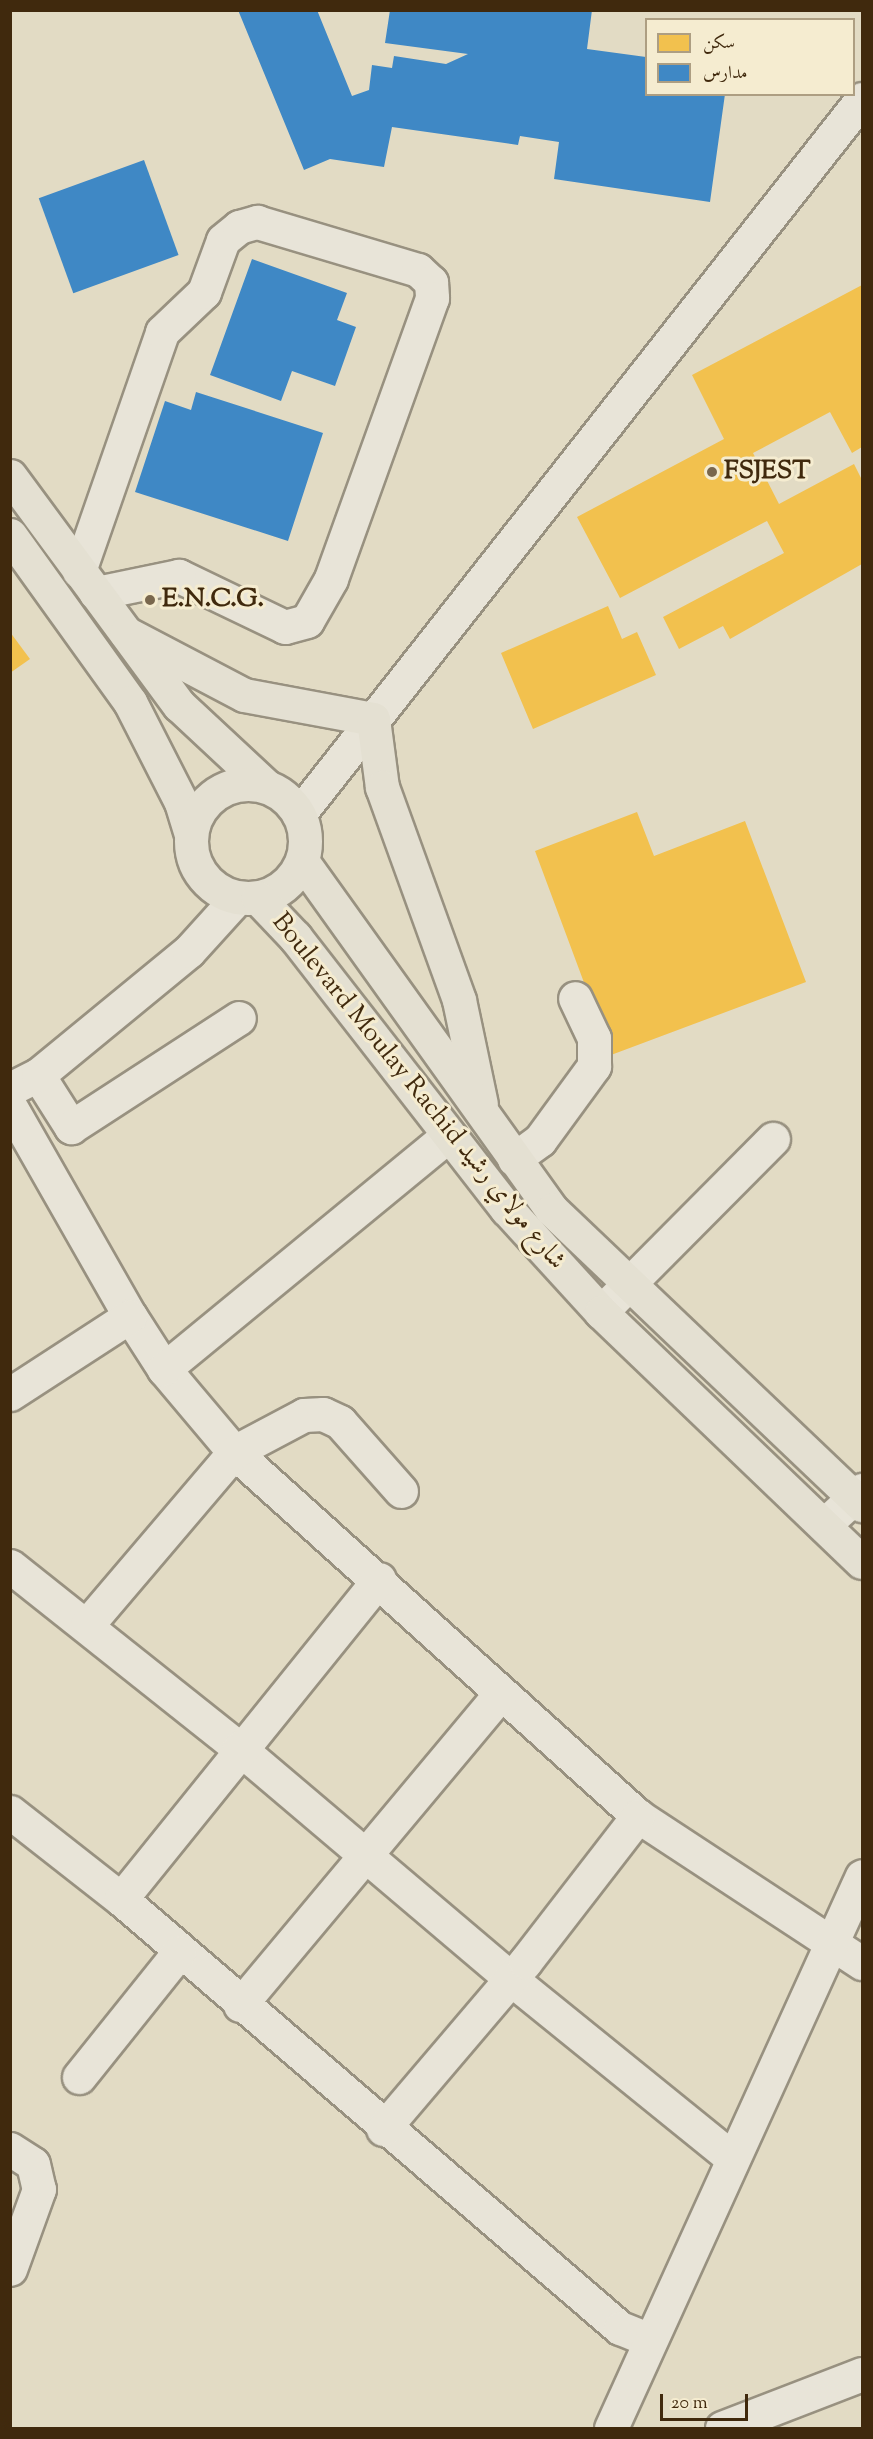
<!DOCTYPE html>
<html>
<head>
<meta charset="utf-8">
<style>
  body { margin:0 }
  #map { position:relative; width:873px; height:2439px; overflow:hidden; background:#e2dbc4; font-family:"Sorts Mill Goudy",Amiri,serif }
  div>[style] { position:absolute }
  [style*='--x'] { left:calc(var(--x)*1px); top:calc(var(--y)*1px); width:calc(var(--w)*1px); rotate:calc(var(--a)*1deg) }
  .homes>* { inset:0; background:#f2c14e }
  .schools>* { inset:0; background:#3f88c5; transform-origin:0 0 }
  .roads { filter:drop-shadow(2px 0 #989180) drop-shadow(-2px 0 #989180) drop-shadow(0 2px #989180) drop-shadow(0 -2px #989180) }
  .minor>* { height:33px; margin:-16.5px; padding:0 16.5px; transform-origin:16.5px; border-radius:16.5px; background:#e8e4d8 }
  .major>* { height:33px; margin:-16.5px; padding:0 16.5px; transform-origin:16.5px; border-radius:16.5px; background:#e4e0d2 }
  .major>.ring { margin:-16.5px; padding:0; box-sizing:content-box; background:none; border:33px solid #e4e0d2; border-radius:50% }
  .dots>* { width:16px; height:16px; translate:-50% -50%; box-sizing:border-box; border:3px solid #f5ecd0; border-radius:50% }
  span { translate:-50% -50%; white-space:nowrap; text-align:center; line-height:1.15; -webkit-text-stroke:6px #f5ecd0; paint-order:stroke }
  .poi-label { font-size:26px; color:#40290d; font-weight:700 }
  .left { translate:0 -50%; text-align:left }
  .street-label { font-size:26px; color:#40290d }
  .frame { position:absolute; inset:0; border:12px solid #40290d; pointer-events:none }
  .legend { position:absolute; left:645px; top:18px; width:210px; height:78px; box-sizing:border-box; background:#f5ecd0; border:2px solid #ad9e82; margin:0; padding:8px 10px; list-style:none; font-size:18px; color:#40290d }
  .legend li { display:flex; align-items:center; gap:12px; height:30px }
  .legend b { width:30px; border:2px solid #ad9e82 }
  .scale { position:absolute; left:660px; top:2394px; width:88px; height:27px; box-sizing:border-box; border:3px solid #40290d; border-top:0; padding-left:8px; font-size:18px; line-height:21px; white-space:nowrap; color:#40290d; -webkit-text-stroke:4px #f5ecd0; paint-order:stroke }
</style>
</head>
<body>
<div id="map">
  <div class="homes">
    <div style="clip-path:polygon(862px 285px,862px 447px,852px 453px,830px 412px,753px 453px,779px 504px,854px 464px,862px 480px,862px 564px,730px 639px,723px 626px,679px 649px,663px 617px,784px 553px,767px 521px,620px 598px,577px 517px,724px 439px,692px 375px)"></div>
    <div style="clip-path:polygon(608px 606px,622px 639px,637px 632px,656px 675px,533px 729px,501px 653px)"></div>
    <div style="clip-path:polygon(10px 632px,30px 659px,10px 673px)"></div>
    <div style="clip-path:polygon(637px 812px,654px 856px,745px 821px,806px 982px,611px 1055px,535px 851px)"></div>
  </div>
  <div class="schools">
    <div style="clip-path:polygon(238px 10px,317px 10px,352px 96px,369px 90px,372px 65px,392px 68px,394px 56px,446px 64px,468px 54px,385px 43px,390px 10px,592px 10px,587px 49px,646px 57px,646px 94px,725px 94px,710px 202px,554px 179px,559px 142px,520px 136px,518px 145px,392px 127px,384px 167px,330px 159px,304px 170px)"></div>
    <div style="left:144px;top:160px;width:101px;height:112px;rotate:70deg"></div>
    <div style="clip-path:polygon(252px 259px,347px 293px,337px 320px,356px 327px,335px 386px,292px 371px,281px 401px,210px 375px)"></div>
    <div style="clip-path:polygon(196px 392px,323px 433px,288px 541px,135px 492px,165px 401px,191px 410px)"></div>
  </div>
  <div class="roads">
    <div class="minor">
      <div style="--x:79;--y:571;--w:253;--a:-70.8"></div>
      <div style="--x:162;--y:332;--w:58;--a:-43.6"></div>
      <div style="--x:204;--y:292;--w:55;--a:-69.9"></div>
      <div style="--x:223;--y:240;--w:21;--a:-39"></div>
      <div style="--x:239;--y:227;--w:19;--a:-16"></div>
      <div style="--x:257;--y:222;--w:168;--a:16.6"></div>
      <div style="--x:418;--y:270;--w:18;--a:43"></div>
      <div style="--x:431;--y:282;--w:16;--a:86"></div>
      <div style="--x:432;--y:298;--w:299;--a:109.8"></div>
      <div style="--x:331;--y:579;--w:48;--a:119.7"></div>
      <div style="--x:307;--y:621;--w:23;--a:165"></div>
      <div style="--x:285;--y:627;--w:118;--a:-154.3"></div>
      <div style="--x:179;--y:576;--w:85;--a:168.4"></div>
      <div style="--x:299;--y:814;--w:910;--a:-51.78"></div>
      <div style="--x:38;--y:1075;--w:62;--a:57.6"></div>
      <div style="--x:71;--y:1127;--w:200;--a:-33"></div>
      <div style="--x:10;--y:1089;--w:31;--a:-27"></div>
      <div style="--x:38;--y:1075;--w:195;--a:-39.4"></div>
      <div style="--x:189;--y:951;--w:72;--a:-47.8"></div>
      <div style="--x:10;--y:1106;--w:242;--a:60.3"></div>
      <div style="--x:130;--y:1316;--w:63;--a:57.3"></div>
      <div style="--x:164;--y:1369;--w:109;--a:49.9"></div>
      <div style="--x:234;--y:1452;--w:544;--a:42.02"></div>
      <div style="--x:638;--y:1816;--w:268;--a:33.3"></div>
      <div style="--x:514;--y:1159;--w:32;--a:-36"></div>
      <div style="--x:540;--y:1140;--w:92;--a:-53.9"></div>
      <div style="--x:594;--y:1066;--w:28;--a:-90"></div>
      <div style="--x:594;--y:1038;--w:44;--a:-115.4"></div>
      <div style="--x:601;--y:1312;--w:244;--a:-45.2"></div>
      <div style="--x:164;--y:1369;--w:367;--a:-39.4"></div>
      <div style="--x:10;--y:1394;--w:143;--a:-33"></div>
      <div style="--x:824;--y:1525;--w:52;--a:-42.6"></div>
      <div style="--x:10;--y:1566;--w:293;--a:38.5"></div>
      <div style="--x:239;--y:1748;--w:357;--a:40.3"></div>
      <div style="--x:511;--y:1979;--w:284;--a:39"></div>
      <div style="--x:87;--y:1625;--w:227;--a:-49.6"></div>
      <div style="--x:234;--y:1452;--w:79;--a:-27.9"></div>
      <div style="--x:304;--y:1415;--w:19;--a:-3"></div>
      <div style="--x:323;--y:1414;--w:19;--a:25"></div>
      <div style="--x:340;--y:1422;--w:92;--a:48.5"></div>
      <div style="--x:10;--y:1812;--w:141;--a:38.1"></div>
      <div style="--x:121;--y:1899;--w:658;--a:40.69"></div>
      <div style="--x:620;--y:2328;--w:32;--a:22"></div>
      <div style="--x:121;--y:1899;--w:411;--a:-51.1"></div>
      <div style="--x:240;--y:2005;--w:405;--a:-50.1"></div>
      <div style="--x:79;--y:2077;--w:160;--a:-51.3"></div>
      <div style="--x:383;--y:2129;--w:219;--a:-49.6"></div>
      <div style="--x:525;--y:1962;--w:185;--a:-52.3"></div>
      <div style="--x:10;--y:2149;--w:27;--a:33"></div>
      <div style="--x:33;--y:2164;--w:26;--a:77"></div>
      <div style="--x:39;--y:2189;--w:85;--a:109.9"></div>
      <div style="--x:611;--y:2428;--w:606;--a:-65.55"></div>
      <div style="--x:722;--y:2428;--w:150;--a:-21.1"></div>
    </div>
    <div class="major">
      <div style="--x:10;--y:476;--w:285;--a:53.6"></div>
      <div style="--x:179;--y:705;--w:119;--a:43"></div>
      <div style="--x:10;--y:535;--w:206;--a:54.3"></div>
      <div style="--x:130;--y:702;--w:112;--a:63"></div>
      <div style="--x:181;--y:802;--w:34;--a:73"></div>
      <div style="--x:126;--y:633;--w:133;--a:27.7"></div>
      <div style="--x:244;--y:695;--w:131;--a:10.5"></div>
      <div style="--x:373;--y:719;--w:69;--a:82.5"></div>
      <div style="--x:382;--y:787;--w:226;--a:70.1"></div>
      <div style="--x:459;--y:1000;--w:106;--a:78.1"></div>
      <div class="ring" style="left:191px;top:784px;width:81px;height:81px"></div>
      <div style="--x:302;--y:861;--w:429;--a:54.4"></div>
      <div style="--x:552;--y:1210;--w:428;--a:43.6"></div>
      <div style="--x:258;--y:898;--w:54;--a:46.5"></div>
      <div style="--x:295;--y:937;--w:345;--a:52.1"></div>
      <div style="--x:507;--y:1209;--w:139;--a:47.6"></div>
      <div style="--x:601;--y:1312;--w:361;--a:43.8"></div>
    </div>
  </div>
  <div class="dots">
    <div style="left:712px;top:472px;background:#79674d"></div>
    <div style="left:150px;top:600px;background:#79674d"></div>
  </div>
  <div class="poi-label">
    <span class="left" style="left:724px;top:472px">FSJEST</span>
    <span class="left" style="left:162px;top:600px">E.N.C.G.</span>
  </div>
  <div class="street-label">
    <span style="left:418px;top:1092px;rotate:51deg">Boulevard Moulay Rachid شارع مولاي رشيد</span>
  </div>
  <div class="frame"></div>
  <ul class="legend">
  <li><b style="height:16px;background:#f2c14e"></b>سكن</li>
  <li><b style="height:16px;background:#3f88c5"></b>مدارس</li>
  </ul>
  <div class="scale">20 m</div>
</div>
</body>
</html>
